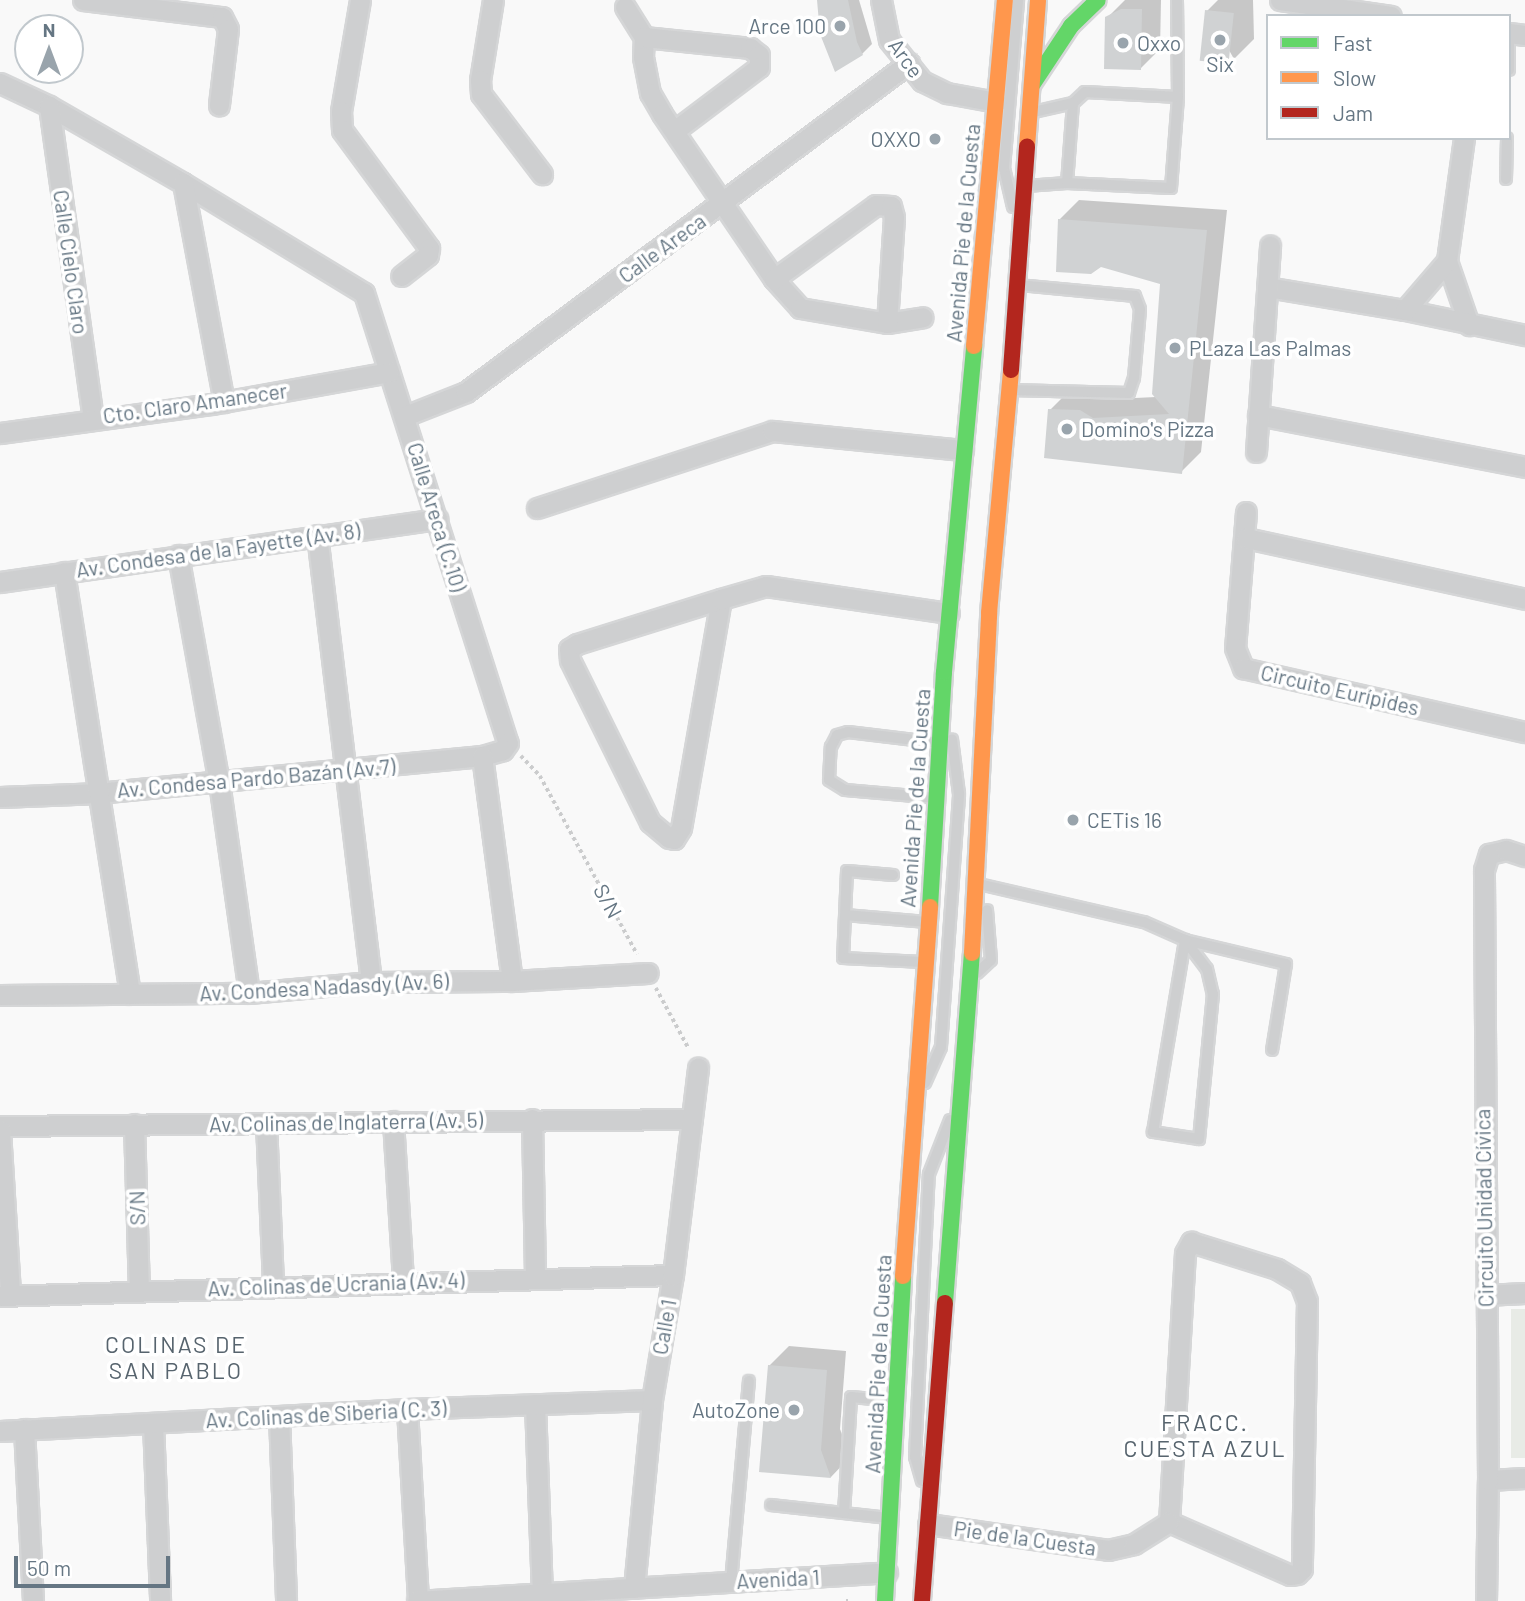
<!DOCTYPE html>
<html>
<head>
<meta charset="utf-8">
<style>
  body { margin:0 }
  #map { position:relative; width:1525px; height:1601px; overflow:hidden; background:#f9f9f9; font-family:Barlow,sans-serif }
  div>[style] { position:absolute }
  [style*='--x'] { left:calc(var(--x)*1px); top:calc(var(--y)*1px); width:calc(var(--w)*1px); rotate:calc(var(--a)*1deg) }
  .green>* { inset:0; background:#e8ebe6; transform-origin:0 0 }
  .shadow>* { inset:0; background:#0003 }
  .building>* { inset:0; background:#d0d2d3; transform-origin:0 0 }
  .path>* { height:3.5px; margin-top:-1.75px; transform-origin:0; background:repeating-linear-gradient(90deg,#cbcccd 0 3.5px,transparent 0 7px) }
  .roads { filter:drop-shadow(2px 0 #d5d6d7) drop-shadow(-2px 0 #d5d6d7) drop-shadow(0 2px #d5d6d7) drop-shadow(0 -2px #d5d6d7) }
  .lane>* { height:10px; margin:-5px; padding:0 5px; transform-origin:5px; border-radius:5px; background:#cecfd0 }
  .street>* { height:19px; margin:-9.5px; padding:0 9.5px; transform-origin:9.5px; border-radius:9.5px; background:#cecfd0 }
  .fast>* { height:16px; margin:-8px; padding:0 8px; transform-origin:8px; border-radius:8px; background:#63d668 }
  .slow>* { height:16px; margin:-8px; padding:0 8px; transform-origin:8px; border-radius:8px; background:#ff974d }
  .jam>* { height:16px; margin:-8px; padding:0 8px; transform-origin:8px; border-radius:8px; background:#b3261e }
  .dots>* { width:19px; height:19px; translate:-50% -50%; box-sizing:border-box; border:4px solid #fff; border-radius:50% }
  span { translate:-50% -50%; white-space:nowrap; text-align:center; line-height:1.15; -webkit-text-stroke:7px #fff; paint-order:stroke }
  .poi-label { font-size:21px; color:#657683 }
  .right { translate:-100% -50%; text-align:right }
  .left { translate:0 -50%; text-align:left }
  .street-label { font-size:21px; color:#657683 }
  .neighbourhood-label { font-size:23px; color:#57646e; letter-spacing:2px }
  .legend { position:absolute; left:1266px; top:14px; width:245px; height:126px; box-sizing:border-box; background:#fff; border:2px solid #c1c8cd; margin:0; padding:9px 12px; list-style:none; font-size:21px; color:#657683 }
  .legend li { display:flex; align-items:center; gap:14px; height:35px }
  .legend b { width:35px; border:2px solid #c1c8cd }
  .north { position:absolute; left:14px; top:14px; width:70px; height:70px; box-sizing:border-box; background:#fff; border:2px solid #c1c8cd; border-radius:50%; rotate:0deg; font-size:19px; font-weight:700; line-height:28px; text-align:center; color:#657683 }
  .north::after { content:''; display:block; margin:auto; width:24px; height:32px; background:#99a4ac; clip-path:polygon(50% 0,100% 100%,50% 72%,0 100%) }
  .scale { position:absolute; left:14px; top:1556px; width:156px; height:32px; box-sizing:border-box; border:4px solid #657683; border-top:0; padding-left:9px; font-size:21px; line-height:24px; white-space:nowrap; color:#657683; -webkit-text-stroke:5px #fff; paint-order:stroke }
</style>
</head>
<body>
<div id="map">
  <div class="green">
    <div style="left:1511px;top:1309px;width:14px;height:149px"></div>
  </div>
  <div class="shadow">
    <div style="clip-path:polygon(821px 0,859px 0,872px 44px,862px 54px)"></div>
    <div style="clip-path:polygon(1125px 0,1161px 0,1160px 49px,1140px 69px,1107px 18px)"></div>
    <div style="clip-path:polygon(1218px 0,1253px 0,1254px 39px,1234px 59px,1207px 11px)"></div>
    <div style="clip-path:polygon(1079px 200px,1227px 210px,1201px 452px,1181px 472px,1050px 410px,1070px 390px,1100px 391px,1114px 399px,1156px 397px,1161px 283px,1059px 220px)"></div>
    <div style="clip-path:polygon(789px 1346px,846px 1351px,840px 1429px,850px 1457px,831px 1477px,761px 1471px,769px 1366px)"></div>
  </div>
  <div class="building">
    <div style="clip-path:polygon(817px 0,848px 0,857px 42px,863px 55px,835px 72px,820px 34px)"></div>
    <div style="clip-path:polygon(1121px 9px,1142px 9px,1141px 70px,1104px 69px,1105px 17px)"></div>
    <div style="left:1205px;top:10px;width:29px;height:51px;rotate:6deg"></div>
    <div style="clip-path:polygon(1058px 219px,1207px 230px,1182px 474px,1044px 458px,1048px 409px,1080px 410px,1093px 418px,1169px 414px,1152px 394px,1160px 284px,1101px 267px,1091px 274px,1056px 272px)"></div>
    <div style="clip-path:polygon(768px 1365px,827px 1370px,821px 1450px,831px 1478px,759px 1472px)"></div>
  </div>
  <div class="path">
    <div style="--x:521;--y:756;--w:28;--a:46"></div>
    <div style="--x:540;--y:776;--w:203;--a:61.4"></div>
    <div style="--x:656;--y:988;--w:69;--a:61.6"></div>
    <div style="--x:846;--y:1601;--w:2;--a:0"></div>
  </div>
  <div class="roads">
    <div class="lane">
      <div style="--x:1177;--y:0;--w:97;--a:89.4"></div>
      <div style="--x:1509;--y:35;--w:35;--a:90"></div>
      <div style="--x:1506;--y:179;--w:41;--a:-88.6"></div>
      <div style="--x:1067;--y:183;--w:80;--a:-85.7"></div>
      <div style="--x:1026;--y:186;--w:41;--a:-4.2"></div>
      <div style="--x:1067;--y:183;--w:104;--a:2.8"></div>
      <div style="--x:1171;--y:188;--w:91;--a:-85.6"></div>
      <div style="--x:1178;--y:97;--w:93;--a:-176.9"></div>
      <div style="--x:1085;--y:92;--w:16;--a:137"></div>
      <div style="--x:1073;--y:103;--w:41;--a:167.3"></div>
      <div style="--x:1013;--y:207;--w:40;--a:-103"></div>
      <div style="--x:1004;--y:168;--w:169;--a:-85.2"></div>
      <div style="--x:1010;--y:390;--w:119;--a:1.4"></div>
      <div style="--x:1129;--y:393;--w:16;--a:-72"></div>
      <div style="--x:1134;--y:378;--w:69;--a:-85"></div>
      <div style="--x:1140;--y:309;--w:14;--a:-111"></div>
      <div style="--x:1135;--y:296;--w:118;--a:-174.6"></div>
      <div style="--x:937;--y:798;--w:92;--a:-175"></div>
      <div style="--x:845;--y:790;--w:19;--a:-148"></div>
      <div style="--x:829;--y:780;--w:33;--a:-87"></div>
      <div style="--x:831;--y:747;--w:13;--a:-63"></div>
      <div style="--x:837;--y:735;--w:11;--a:-15"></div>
      <div style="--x:848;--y:732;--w:92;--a:6.9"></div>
      <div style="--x:893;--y:875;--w:46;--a:-175"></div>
      <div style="--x:847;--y:871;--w:87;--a:92.6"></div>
      <div style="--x:843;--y:958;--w:80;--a:2.9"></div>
      <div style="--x:979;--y:884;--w:169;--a:13"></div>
      <div style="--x:1144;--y:922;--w:45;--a:23.7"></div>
      <div style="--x:1185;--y:940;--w:104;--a:13.4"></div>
      <div style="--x:1286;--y:964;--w:87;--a:99.2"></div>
      <div style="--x:845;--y:915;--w:82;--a:4.9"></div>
      <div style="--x:1185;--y:940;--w:36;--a:53"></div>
      <div style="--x:1207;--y:969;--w:26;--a:77"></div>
      <div style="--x:1213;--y:994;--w:146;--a:95.5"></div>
      <div style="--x:1199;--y:1139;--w:47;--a:-171.3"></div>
      <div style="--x:1153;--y:1132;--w:195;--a:-80.5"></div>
      <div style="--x:977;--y:973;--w:19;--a:-43"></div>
      <div style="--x:991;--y:960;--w:50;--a:-94.6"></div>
      <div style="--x:925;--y:1083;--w:39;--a:-66"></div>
      <div style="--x:941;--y:1047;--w:254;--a:-85.9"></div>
      <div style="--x:959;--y:794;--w:55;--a:-97.3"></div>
      <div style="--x:922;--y:1481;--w:25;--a:-106"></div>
      <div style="--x:915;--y:1457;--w:283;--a:-87.2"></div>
      <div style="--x:929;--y:1174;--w:58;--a:-68.7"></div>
      <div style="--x:771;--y:1505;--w:118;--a:6.3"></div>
      <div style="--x:844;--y:1513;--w:116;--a:-86.5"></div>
      <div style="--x:851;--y:1397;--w:45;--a:5.1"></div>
      <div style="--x:731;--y:1582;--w:202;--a:-84.9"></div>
    </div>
    <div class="street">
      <div style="--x:83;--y:0;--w:140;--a:7"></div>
      <div style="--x:222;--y:17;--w:13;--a:63"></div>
      <div style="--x:228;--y:29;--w:77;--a:96.8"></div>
      <div style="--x:360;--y:0;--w:113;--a:99.7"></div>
      <div style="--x:341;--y:111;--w:19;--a:87"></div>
      <div style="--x:342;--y:130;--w:147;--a:53.6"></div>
      <div style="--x:429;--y:248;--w:7;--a:98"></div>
      <div style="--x:428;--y:255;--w:34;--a:142"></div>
      <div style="--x:493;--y:0;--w:81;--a:99.2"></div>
      <div style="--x:480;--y:80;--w:14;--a:86"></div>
      <div style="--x:481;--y:94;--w:101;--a:52.7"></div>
      <div style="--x:881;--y:0;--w:41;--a:78.7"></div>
      <div style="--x:889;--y:40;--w:53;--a:51.2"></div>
      <div style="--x:922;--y:81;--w:28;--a:26"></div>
      <div style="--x:947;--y:93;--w:50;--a:10.4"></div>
      <div style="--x:1280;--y:0;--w:112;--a:8.2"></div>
      <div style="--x:625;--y:7;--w:36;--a:58"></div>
      <div style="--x:644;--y:37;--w:20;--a:93"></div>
      <div style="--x:643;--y:57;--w:37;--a:79"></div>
      <div style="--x:650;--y:93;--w:24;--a:60"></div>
      <div style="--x:662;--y:114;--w:199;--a:55.8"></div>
      <div style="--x:774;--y:279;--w:39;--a:48"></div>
      <div style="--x:800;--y:308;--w:88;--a:9.8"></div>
      <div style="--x:887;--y:323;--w:36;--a:-9"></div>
      <div style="--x:1509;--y:33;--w:16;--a:7"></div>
      <div style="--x:644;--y:37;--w:107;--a:5.9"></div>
      <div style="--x:750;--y:48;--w:11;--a:38"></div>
      <div style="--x:759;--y:55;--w:12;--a:90"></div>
      <div style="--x:759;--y:67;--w:106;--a:143"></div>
      <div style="--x:0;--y:83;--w:54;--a:25.1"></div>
      <div style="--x:49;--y:106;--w:155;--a:29.9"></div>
      <div style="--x:183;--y:183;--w:212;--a:31.3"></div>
      <div style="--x:364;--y:293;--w:472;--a:72.3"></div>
      <div style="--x:508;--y:743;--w:9;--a:126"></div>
      <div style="--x:503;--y:750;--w:22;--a:164"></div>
      <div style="--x:482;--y:756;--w:384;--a:174.5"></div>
      <div style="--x:100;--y:793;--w:100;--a:177.7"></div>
      <div style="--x:49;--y:106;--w:315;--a:82"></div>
      <div style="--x:1464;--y:138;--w:124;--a:97.9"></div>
      <div style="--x:1447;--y:261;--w:68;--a:71"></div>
      <div style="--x:183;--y:183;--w:223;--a:79.4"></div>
      <div style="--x:774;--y:279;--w:126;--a:-36"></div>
      <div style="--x:876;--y:205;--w:15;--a:4"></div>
      <div style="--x:891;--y:206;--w:11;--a:75"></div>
      <div style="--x:894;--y:217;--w:106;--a:93.8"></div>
      <div style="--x:1267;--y:287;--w:140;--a:9.5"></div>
      <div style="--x:1405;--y:310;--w:123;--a:11.8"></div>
      <div style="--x:1405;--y:310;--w:65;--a:-49.4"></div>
      <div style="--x:1258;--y:415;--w:272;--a:11"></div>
      <div style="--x:405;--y:416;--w:66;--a:-21.5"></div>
      <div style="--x:466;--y:392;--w:552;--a:-36.6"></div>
      <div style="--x:0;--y:433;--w:214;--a:-7.8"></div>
      <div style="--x:212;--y:404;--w:180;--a:-10.2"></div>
      <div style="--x:1256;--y:452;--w:207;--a:-86.1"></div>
      <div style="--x:537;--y:508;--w:247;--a:-18.1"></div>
      <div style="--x:772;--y:431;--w:192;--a:5.7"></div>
      <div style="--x:1246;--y:512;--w:136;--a:94.6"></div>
      <div style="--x:1235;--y:648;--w:22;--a:68"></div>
      <div style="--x:1243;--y:668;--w:289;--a:12.8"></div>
      <div style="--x:317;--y:535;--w:450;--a:83.1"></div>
      <div style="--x:1246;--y:538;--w:286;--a:12.3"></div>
      <div style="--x:178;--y:555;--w:231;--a:79.8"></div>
      <div style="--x:219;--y:782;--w:213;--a:81.9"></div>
      <div style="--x:64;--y:572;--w:427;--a:81.1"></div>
      <div style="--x:0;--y:582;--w:442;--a:-8.2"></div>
      <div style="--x:721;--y:599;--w:232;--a:99.9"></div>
      <div style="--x:681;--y:828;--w:13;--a:122"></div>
      <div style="--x:674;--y:839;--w:5;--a:-169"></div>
      <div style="--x:669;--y:838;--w:25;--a:-140"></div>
      <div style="--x:650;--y:822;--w:181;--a:-116.3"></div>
      <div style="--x:570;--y:660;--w:11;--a:-95"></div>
      <div style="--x:569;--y:649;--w:9;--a:-32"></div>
      <div style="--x:577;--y:644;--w:151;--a:-17.4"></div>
      <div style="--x:721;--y:599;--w:47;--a:-16.1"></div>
      <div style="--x:766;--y:586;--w:185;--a:8.4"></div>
      <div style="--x:482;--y:756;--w:227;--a:82.4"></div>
      <div style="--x:0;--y:995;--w:249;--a:-0.5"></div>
      <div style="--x:249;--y:993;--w:122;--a:-5.2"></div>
      <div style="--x:371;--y:982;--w:141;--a:-0.4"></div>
      <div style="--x:512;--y:981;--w:136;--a:-3.4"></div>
      <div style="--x:532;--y:1119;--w:158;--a:88.9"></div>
      <div style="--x:393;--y:1121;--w:160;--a:86.4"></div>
      <div style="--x:266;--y:1123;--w:163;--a:87.5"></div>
      <div style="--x:134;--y:1124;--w:167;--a:88.3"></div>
      <div style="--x:0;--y:1126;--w:692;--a:-0.58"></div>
      <div style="--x:0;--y:1130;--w:165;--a:86.5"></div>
      <div style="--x:1191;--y:1242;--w:90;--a:17.4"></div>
      <div style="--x:1277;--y:1269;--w:27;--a:31"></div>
      <div style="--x:1300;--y:1283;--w:19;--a:69"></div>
      <div style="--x:1307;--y:1301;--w:268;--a:91.1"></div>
      <div style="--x:1302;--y:1569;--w:7;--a:135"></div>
      <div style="--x:1297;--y:1574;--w:7;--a:172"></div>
      <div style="--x:1290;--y:1575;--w:132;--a:-156.3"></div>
      <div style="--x:1169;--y:1522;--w:269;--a:-86.6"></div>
      <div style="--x:1185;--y:1253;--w:13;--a:-61"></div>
      <div style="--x:1485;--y:1295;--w:40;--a:-2.9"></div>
      <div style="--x:0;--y:1296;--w:673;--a:-1.79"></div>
      <div style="--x:535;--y:1404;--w:189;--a:87.9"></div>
      <div style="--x:407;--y:1409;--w:192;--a:86.7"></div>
      <div style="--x:279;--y:1416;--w:185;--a:87.8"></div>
      <div style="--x:153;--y:1423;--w:178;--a:87.7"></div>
      <div style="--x:24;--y:1429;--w:172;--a:87"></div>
      <div style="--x:0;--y:1431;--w:408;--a:-3.1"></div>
      <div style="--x:407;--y:1409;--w:245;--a:-2.1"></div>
      <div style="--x:1488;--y:1480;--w:37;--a:-3"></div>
      <div style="--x:928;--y:1524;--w:182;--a:8.2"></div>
      <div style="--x:1108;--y:1550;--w:27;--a:-13"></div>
      <div style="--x:1134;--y:1544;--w:41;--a:-32.2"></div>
      <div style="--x:634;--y:1588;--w:189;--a:-84.5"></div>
      <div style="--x:652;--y:1400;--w:127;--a:-80.5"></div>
      <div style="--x:673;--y:1275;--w:209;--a:-83.1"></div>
      <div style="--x:417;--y:1601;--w:471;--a:-3.5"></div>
      <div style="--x:1486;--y:1601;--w:121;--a:-89.1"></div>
      <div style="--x:1488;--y:1480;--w:610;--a:-90.38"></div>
      <div style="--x:1484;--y:870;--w:17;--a:-73"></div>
      <div style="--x:1489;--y:854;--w:17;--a:-13"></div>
      <div style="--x:1506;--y:850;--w:20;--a:18"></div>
    </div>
    <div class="fast">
      <div style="--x:1032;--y:85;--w:71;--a:-56.5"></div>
      <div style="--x:1071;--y:26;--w:37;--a:-44"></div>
      <div style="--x:930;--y:907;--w:235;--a:-86.6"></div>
      <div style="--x:944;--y:672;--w:327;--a:-84.7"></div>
      <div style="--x:945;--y:1303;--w:351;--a:-85.6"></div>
      <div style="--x:885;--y:1601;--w:325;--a:-86.8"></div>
    </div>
    <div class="slow">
      <div style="--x:1027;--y:147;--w:147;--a:-85.7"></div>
      <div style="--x:974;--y:346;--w:347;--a:-84.9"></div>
      <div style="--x:972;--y:953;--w:340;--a:-87.1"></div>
      <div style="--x:989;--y:613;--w:244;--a:-84.8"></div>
      <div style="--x:903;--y:1276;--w:370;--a:-85.8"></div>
    </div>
    <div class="jam">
      <div style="--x:1011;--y:370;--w:224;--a:-85.9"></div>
      <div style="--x:922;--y:1601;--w:299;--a:-85.6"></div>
    </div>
  </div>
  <div class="dots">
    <div style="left:840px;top:26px;background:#99a4ac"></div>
    <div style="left:1220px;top:40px;background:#99a4ac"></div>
    <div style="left:1123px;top:43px;background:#99a4ac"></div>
    <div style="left:935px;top:139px;background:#99a4ac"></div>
    <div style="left:1175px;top:348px;background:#99a4ac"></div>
    <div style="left:1067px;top:429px;background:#99a4ac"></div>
    <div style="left:1073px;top:820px;background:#99a4ac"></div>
    <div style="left:794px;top:1410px;background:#99a4ac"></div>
  </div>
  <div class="poi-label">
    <span class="right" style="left:826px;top:26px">Arce 100</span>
    <span class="left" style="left:1137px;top:43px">Oxxo</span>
    <span style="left:1220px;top:64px">Six</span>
    <span class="right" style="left:921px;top:139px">OXXO</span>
    <span class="left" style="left:1189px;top:348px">PLaza Las Palmas</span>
    <span class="left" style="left:1081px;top:429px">Domino's Pizza</span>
    <span class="left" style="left:1087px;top:820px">CETis 16</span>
    <span class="right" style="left:780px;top:1410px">AutoZone</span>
  </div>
  <div class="street-label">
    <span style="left:906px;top:58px;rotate:54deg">Arce</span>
    <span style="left:963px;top:233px;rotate:-85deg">Avenida Pie de la Cuesta</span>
    <span style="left:662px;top:248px;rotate:-36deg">Calle Areca</span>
    <span style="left:71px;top:262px;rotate:82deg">Calle Cielo Claro</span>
    <span style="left:195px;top:403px;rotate:-8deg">Cto. Claro Amanecer</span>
    <span style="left:437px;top:517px;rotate:73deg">Calle Areca (C.10)</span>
    <span style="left:218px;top:550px;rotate:-8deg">Av. Condesa de la Fayette (Av. 8)</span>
    <span style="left:1340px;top:690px;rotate:13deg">Circuito Eurípides</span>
    <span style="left:256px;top:778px;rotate:-5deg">Av. Condesa Pardo Bazán (Av.7)</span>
    <span style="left:915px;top:798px;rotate:-86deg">Avenida Pie de la Cuesta</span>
    <span style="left:608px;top:901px;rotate:61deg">S/N</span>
    <span style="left:324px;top:987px;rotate:-3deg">Av. Condesa Nadasdy (Av. 6)</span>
    <span style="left:346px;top:1122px;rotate:-1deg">Av. Colinas de Inglaterra (Av. 5)</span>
    <span style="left:137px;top:1208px;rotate:-92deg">S/N</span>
    <span style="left:1484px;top:1208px;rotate:-91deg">Circuito Unidad Cívica</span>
    <span style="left:336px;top:1284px;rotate:-2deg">Av. Colinas de Ucrania (Av. 4)</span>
    <span style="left:664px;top:1327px;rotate:-80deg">Calle 1</span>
    <span style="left:878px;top:1364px;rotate:-87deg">Avenida Pie de la Cuesta</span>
    <span style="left:326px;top:1414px;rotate:-3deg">Av. Colinas de Siberia (C. 3)</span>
    <span style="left:1025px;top:1538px;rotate:8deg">Pie de la Cuesta</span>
    <span style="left:778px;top:1579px;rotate:-3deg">Avenida 1</span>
  </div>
  <div class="neighbourhood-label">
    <span style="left:176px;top:1357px">COLINAS DE<br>SAN PABLO</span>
    <span style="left:1205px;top:1435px">FRACC.<br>CUESTA AZUL</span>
  </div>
  <ul class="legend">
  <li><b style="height:9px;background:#63d668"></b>Fast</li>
  <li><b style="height:9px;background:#ff974d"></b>Slow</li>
  <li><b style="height:9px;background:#b3261e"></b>Jam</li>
  </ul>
  <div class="north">N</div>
  <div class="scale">50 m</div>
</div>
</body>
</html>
